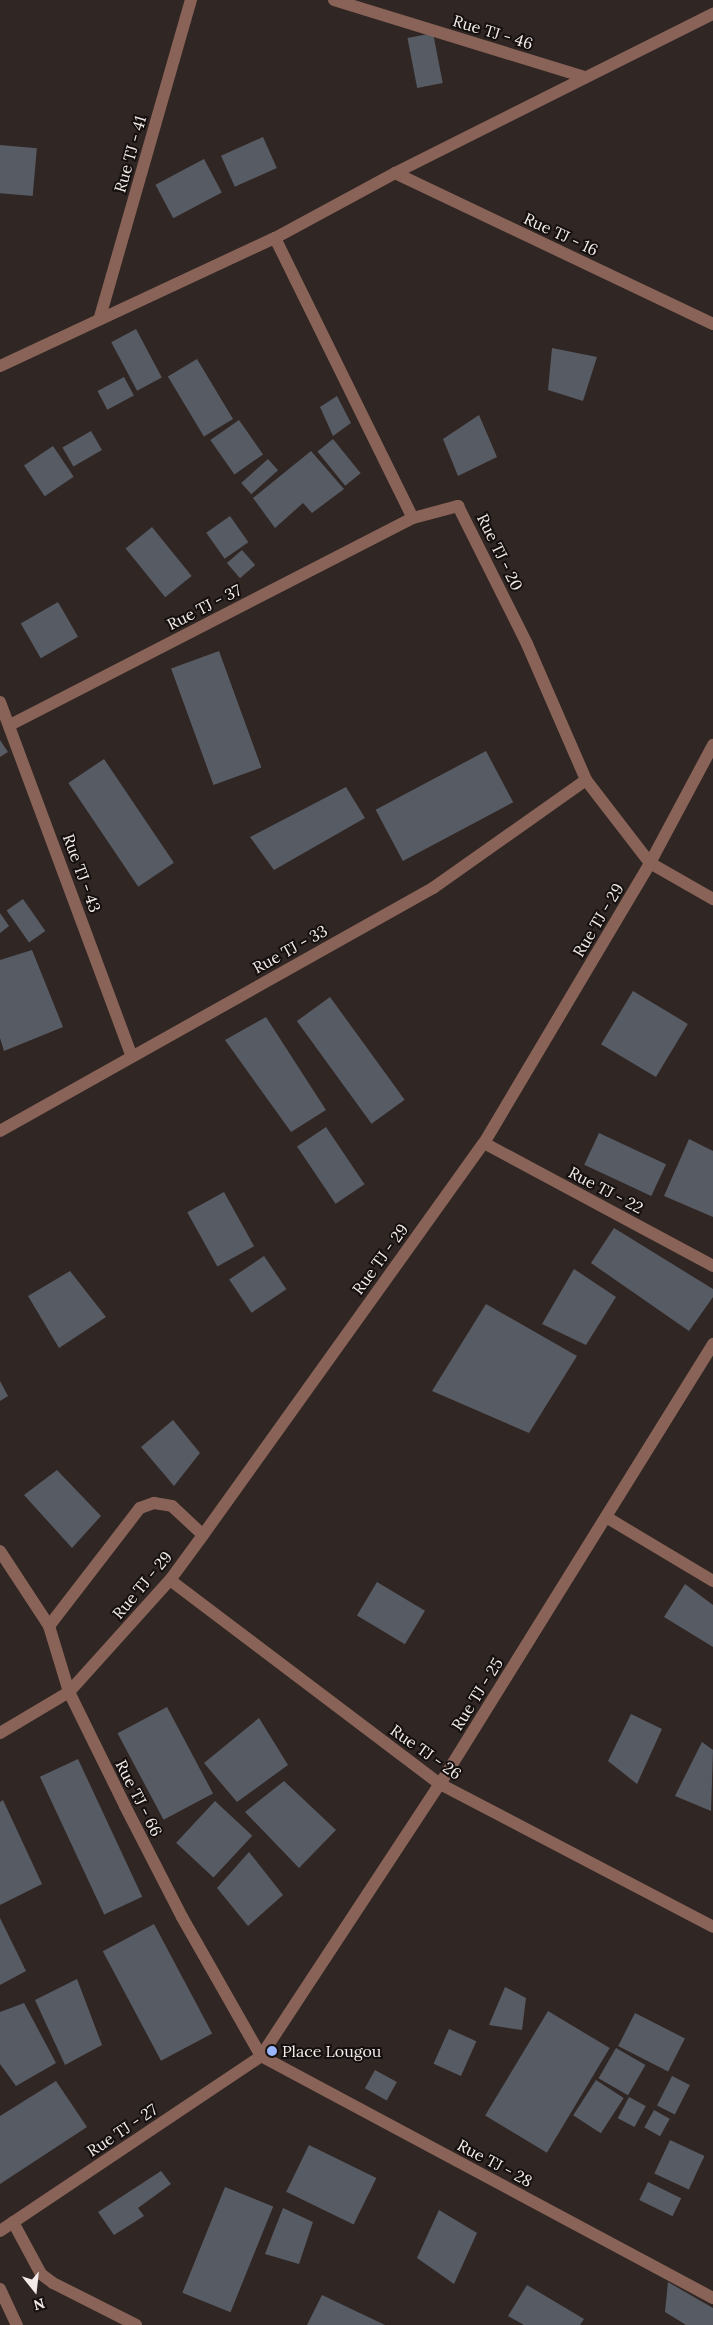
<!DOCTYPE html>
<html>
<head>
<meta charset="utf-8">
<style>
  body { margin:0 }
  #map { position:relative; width:713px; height:2325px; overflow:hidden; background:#302623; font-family:Lora,serif }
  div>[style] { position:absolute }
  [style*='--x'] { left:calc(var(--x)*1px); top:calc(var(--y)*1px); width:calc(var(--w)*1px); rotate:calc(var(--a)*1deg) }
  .building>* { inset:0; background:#575b64; transform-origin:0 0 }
  .service>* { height:12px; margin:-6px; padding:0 6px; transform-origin:6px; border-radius:6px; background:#896357 }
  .minor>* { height:12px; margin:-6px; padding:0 6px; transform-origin:6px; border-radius:6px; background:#896357 }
  .dots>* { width:14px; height:14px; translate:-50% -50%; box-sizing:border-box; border:2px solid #15100f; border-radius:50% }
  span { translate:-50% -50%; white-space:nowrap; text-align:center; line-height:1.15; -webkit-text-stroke:4px #15100f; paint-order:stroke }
  .street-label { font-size:16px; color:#f2ebe9 }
  .poi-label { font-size:16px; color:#f2ebe9 }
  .left { translate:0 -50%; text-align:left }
  .north { position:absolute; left:10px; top:2265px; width:50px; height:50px; -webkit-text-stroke:4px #15100f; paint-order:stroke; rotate:164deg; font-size:14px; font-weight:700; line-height:20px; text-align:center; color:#f2ebe9 }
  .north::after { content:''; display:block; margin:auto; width:18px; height:22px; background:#f2ebe9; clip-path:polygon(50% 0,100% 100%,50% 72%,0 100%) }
</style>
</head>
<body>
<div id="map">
  <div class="building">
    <div style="left:433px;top:33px;width:51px;height:26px;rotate:79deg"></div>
    <div style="left:263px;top:137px;width:34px;height:46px;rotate:66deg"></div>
    <div style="left:0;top:145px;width:37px;height:48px;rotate:5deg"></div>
    <div style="left:204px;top:159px;width:38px;height:55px;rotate:62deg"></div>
    <div style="left:136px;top:329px;width:55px;height:28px;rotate:62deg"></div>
    <div style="clip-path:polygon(552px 348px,597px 357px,583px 401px,548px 390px)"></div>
    <div style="left:197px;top:359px;width:70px;height:34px;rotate:59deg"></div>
    <div style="left:124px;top:377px;width:21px;height:30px;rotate:62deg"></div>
    <div style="clip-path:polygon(337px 396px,351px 423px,333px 436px,320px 407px)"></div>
    <div style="clip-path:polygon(479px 415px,497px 457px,458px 476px,443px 439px)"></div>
    <div style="left:239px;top:420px;width:42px;height:35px;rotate:55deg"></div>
    <div style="left:91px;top:431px;width:22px;height:33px;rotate:60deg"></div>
    <div style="left:333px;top:439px;width:44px;height:20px;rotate:51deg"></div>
    <div style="left:53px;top:446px;width:37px;height:35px;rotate:56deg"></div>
    <div style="clip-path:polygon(311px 451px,344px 489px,312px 513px,303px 503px,275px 528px,253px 498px)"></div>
    <div style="left:268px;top:459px;width:15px;height:36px;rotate:48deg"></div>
    <div style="left:230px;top:516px;width:32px;height:29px;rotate:55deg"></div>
    <div style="left:152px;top:527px;width:63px;height:34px;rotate:51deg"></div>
    <div style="left:242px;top:550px;width:20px;height:20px;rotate:49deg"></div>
    <div style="left:58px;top:602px;width:40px;height:43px;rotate:60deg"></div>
    <div style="left:219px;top:651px;width:124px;height:51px;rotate:70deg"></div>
    <div style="clip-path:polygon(0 740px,8px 752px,0 757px)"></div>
    <div style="left:486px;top:751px;width:58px;height:125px;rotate:62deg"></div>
    <div style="left:104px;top:759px;width:125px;height:43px;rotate:56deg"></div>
    <div style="clip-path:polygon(346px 787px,365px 818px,274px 870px,250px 837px)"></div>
    <div style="left:23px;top:899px;width:39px;height:20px;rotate:55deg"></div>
    <div style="clip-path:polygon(0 913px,9px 926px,0 933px)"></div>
    <div style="clip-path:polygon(32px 950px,63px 1027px,4px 1051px,0 1038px,0 960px)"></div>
    <div style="left:633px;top:991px;width:64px;height:62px;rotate:31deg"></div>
    <div style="left:330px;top:997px;width:127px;height:41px;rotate:54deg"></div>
    <div style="clip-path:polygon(266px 1017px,326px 1110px,291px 1132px,225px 1040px)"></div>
    <div style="left:326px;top:1127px;width:69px;height:35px;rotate:56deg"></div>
    <div style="left:599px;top:1133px;width:74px;height:35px;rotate:25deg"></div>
    <div style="clip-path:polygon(689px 1139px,713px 1151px,713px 1217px,664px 1196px)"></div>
    <div style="left:224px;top:1192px;width:62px;height:42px;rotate:61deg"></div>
    <div style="clip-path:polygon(614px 1228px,713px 1289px,713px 1297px,689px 1331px,591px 1263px)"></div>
    <div style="left:264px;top:1256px;width:40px;height:42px;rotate:56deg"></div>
    <div style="clip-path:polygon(574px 1269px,616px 1297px,586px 1345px,542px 1324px)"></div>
    <div style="clip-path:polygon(70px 1271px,106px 1317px,59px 1348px,28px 1296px)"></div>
    <div style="clip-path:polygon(486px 1304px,577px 1356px,529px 1433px,432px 1391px)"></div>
    <div style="clip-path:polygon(0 1381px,8px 1396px,0 1401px)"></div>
    <div style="clip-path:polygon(173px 1420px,200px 1453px,174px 1486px,141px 1447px)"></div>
    <div style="clip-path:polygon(57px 1470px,101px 1516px,72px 1548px,24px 1495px)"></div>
    <div style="left:377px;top:1582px;width:56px;height:39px;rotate:31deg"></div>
    <div style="clip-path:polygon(685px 1584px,713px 1605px,713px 1647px,664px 1617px)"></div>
    <div style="left:167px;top:1707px;width:98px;height:56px;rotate:62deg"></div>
    <div style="clip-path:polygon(631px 1714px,662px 1729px,637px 1784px,608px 1761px)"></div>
    <div style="clip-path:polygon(259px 1718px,288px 1765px,237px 1802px,204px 1763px)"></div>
    <div style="clip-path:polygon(702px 1742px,713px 1750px,711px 1811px,675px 1796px)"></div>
    <div style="left:78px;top:1759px;width:152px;height:42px;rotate:65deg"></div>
    <div style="clip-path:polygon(284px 1781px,336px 1830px,299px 1868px,245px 1812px)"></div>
    <div style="clip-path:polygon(3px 1800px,42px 1884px,0 1905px,0 1802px)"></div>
    <div style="left:215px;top:1801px;width:51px;height:57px;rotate:43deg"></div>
    <div style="clip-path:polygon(249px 1852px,283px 1895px,248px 1926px,217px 1888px)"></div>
    <div style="clip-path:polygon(0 1918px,26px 1971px,0 1985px)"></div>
    <div style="left:154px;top:1924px;width:124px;height:58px;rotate:62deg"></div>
    <div style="clip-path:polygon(77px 1979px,102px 2045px,65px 2065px,35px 2000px)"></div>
    <div style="clip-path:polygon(505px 1987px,526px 1998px,522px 2030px,489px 2025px)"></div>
    <div style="clip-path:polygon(24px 2003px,56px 2063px,16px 2086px,0 2064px,0 2012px)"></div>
    <div style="left:548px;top:2011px;width:72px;height:122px;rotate:31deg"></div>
    <div style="left:635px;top:2013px;width:56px;height:37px;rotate:27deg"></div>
    <div style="left:449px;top:2029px;width:30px;height:38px;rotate:24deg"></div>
    <div style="left:616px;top:2048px;width:34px;height:35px;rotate:30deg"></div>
    <div style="left:375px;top:2070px;width:25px;height:21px;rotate:29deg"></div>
    <div style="left:672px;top:2076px;width:20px;height:33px;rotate:27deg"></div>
    <div style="left:596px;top:2080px;width:33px;height:42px;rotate:33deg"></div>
    <div style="clip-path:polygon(56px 2081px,87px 2127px,0 2184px,0 2116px)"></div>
    <div style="left:629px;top:2097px;width:19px;height:24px;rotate:28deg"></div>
    <div style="left:654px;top:2110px;width:18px;height:20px;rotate:29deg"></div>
    <div style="left:670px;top:2140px;width:38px;height:37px;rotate:25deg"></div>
    <div style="left:309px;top:2145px;width:75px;height:52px;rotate:26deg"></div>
    <div style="clip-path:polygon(161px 2171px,171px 2184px,138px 2208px,144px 2216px,114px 2235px,98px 2212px)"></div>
    <div style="left:648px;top:2182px;width:37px;height:20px;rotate:26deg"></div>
    <div style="left:225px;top:2187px;width:52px;height:114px;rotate:22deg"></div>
    <div style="clip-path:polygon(283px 2208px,313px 2222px,299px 2264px,265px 2254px)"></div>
    <div style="clip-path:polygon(439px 2210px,477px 2233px,454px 2284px,417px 2258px)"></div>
    <div style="clip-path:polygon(668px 2282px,713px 2308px,713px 2325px,686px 2325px,665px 2312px)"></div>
    <div style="clip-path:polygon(527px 2285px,584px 2319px,580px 2325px,524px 2325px,508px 2316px)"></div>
    <div style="clip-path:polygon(322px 2295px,385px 2325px,307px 2325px)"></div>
  </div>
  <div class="service">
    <div style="--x:49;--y:1626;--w:149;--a:-52.4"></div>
    <div style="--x:140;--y:1508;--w:15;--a:-20"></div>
    <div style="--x:154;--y:1503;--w:18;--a:9"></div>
    <div style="--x:172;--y:1506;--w:42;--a:43.1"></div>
  </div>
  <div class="minor">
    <div style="--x:334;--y:0;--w:263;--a:17.1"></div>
    <div style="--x:395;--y:173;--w:352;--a:25.4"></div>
    <div style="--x:275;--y:238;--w:312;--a:63.8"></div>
    <div style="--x:100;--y:317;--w:330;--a:-74"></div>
    <div style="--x:0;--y:366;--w:303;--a:-25"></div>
    <div style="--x:275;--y:238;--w:136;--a:-28.4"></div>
    <div style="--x:395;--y:173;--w:356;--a:-26.6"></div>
    <div style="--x:0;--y:702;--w:378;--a:69.6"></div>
    <div style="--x:10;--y:725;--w:453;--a:-27.2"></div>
    <div style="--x:413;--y:518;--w:47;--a:-14.9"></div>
    <div style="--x:458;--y:506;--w:154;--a:63.4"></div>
    <div style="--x:527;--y:644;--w:148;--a:66.5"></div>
    <div style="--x:586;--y:780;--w:105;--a:52.4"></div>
    <div style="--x:650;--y:863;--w:73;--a:29.7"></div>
    <div style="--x:0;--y:1131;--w:497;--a:-29.3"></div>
    <div style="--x:433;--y:888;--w:187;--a:-35.2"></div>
    <div style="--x:484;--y:1143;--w:260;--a:28.2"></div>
    <div style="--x:606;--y:1517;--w:125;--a:30.9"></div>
    <div style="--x:0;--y:1551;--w:90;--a:56.8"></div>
    <div style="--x:49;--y:1626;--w:69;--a:73.1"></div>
    <div style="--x:69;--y:1692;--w:127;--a:63.8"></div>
    <div style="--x:125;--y:1806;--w:125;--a:62.8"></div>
    <div style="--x:182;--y:1917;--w:160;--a:60.4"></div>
    <div style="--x:170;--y:1580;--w:338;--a:37.1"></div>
    <div style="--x:440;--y:1784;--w:308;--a:27.6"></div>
    <div style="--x:0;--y:1733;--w:80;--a:-30.7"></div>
    <div style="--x:69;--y:1692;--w:151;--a:-48"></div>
    <div style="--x:170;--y:1580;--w:56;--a:-53.7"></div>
    <div style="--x:203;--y:1535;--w:482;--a:-54.4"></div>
    <div style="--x:484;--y:1143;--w:326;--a:-59.3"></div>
    <div style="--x:650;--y:863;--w:134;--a:-61.9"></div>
    <div style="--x:261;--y:2056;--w:513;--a:28.16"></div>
    <div style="--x:13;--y:2222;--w:59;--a:61.7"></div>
    <div style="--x:41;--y:2274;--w:15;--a:37"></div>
    <div style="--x:53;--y:2283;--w:93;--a:26.8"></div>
    <div style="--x:0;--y:2231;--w:314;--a:-33.8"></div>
    <div style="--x:261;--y:2056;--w:326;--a:-56.7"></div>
    <div style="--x:440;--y:1784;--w:518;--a:-58.18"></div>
    <div style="--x:0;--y:2289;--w:40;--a:65"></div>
  </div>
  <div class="dots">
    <div style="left:272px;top:2051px;background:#99b5fd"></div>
  </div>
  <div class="street-label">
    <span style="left:493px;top:32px;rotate:17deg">Rue TJ - 46</span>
    <span style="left:130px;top:154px;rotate:-74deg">Rue TJ - 41</span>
    <span style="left:561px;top:234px;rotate:25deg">Rue TJ - 16</span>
    <span style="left:500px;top:552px;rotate:64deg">Rue TJ - 20</span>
    <span style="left:204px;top:607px;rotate:-27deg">Rue TJ - 37</span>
    <span style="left:82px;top:873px;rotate:70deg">Rue TJ - 43</span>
    <span style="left:598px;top:920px;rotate:-59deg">Rue TJ - 29</span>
    <span style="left:290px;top:949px;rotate:-29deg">Rue TJ - 33</span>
    <span style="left:606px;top:1190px;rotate:28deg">Rue TJ - 22</span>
    <span style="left:380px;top:1259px;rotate:-54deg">Rue TJ - 29</span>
    <span style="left:142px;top:1585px;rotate:-50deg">Rue TJ - 29</span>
    <span style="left:477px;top:1694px;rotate:-58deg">Rue TJ - 25</span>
    <span style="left:426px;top:1752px;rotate:35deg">Rue TJ - 26</span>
    <span style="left:139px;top:1798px;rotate:63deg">Rue TJ - 66</span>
    <span style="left:122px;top:2130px;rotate:-34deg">Rue TJ - 27</span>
    <span style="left:495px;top:2163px;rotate:28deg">Rue TJ - 28</span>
  </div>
  <div class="poi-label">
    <span class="left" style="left:282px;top:2051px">Place Lougou</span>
  </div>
  <div class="north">N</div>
</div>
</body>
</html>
